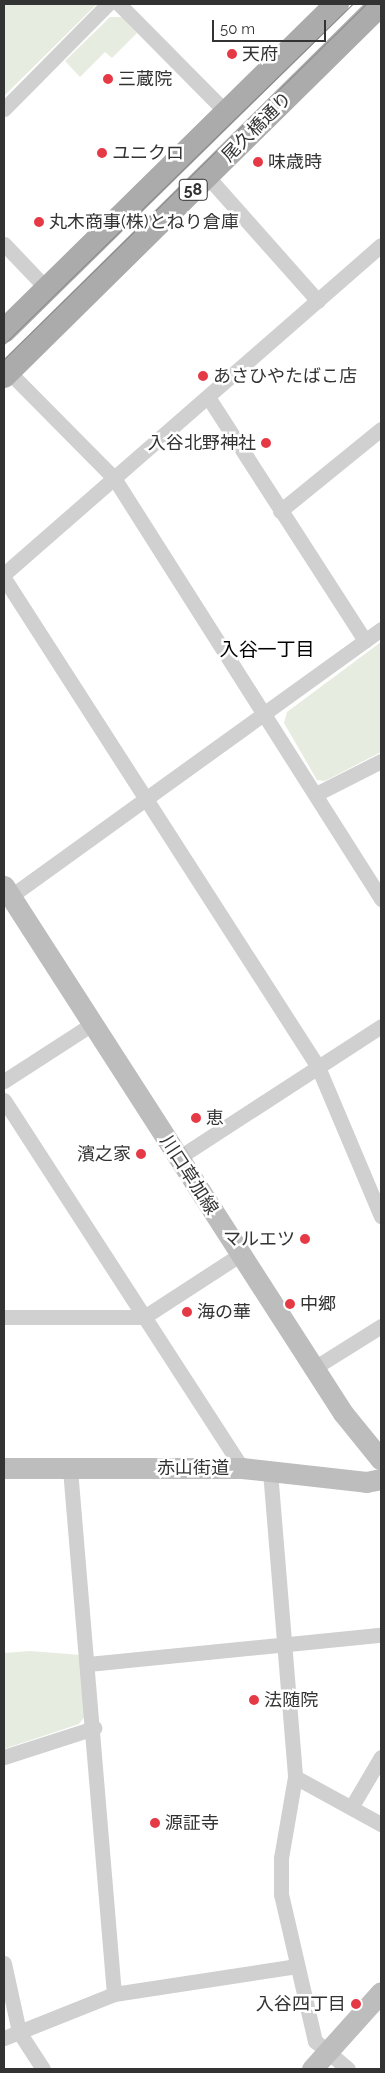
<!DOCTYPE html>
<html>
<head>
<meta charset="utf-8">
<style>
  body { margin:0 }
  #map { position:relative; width:385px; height:2073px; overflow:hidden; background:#fff; font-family:Raleway,"Noto Sans JP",sans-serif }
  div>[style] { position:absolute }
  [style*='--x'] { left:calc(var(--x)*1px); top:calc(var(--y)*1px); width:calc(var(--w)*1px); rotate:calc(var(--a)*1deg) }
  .green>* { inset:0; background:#e6ecdf }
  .street>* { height:15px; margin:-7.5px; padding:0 7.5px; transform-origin:7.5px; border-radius:7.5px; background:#d0d0d0 }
  .secondary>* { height:21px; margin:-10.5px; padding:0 10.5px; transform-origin:10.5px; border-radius:10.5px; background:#bdbdbd }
  .primary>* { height:24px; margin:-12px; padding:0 12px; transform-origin:12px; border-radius:12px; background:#ababab }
  .tram>* { height:1px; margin:-0.5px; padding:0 0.5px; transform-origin:0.5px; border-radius:0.5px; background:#888 }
  .dots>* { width:14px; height:14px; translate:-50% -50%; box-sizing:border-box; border:2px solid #fff; border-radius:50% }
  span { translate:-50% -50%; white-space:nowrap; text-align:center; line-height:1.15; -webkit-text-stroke:5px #fff; paint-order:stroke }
  .shield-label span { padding:1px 4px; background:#fff; border:1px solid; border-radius:4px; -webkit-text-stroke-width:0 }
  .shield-label { font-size:16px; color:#333; font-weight:700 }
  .poi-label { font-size:18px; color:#333 }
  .left { translate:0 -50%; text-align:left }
  .right { translate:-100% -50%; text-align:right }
  .street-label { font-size:18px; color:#333 }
  .neighbourhood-label { font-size:19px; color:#000 }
  .frame { position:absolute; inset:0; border:5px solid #333; pointer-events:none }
  .scale { position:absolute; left:212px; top:20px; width:114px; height:22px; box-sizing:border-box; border:2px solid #333; border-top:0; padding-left:6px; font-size:15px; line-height:18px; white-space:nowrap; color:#333; -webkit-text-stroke:4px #fff; paint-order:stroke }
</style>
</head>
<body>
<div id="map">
  <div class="green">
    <div style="clip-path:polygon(4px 4px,97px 4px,4px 96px)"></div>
    <div style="clip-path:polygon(110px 17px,122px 17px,137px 33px,112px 58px,105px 52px,80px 77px,65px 61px)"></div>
    <div style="clip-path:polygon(381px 642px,381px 752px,325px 781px,317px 780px,284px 723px,287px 712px)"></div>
    <div style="clip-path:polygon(30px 1651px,81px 1655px,85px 1716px,79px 1724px,4px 1749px,4px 1653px)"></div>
  </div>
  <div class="street">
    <div style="--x:119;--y:4;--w:152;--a:45.3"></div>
    <div style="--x:4;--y:109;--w:148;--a:-45.3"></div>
    <div style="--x:207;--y:176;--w:167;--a:48.4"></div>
    <div style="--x:4;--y:244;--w:62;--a:46.3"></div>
    <div style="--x:8;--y:371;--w:151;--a:45.3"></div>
    <div style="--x:114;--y:478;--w:499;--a:57.6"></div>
    <div style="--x:208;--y:397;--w:290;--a:57.2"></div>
    <div style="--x:280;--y:511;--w:130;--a:-39.1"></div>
    <div style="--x:4;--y:574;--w:500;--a:-41.11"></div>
    <div style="--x:4;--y:578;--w:581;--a:57.29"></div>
    <div style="--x:318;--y:1067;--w:162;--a:67.1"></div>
    <div style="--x:316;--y:794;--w:73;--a:-26.9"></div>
    <div style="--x:11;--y:896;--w:456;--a:-35.8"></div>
    <div style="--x:4;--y:1081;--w:105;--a:-32.9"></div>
    <div style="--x:4;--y:1100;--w:438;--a:57.1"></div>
    <div style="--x:178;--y:1158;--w:242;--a:-33"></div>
    <div style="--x:4;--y:1317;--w:140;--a:0"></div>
    <div style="--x:144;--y:1317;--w:116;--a:-33"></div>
    <div style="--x:314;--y:1368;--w:79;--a:-32.1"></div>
    <div style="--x:70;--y:1469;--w:527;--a:85.21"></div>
    <div style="--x:270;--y:1471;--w:307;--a:85.3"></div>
    <div style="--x:295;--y:1777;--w:82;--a:99.8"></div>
    <div style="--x:281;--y:1858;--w:36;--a:90"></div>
    <div style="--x:281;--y:1894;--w:151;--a:77"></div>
    <div style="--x:315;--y:2041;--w:43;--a:40.3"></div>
    <div style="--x:88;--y:1664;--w:294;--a:-5.7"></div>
    <div style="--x:4;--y:1757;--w:95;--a:-17.9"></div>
    <div style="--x:295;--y:1777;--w:98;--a:28.7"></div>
    <div style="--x:352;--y:1806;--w:57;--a:-59.4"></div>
    <div style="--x:4;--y:1963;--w:71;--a:77.7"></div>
    <div style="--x:19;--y:2032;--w:44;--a:57"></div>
    <div style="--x:4;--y:2038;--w:118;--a:-21.8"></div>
    <div style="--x:114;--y:1994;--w:185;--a:-8.7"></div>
  </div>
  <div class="secondary">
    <div style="--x:4;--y:886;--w:627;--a:57.25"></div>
    <div style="--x:343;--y:1413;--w:60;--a:51"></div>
    <div style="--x:4;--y:1468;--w:238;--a:0"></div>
    <div style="--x:242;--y:1468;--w:125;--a:6.4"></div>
    <div style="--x:366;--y:1482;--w:15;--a:-11"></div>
    <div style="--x:312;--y:2069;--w:103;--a:-48.1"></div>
  </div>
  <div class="primary">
    <div style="--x:4;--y:331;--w:467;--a:-44.5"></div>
    <div style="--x:4;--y:376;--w:530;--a:-44.62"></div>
  </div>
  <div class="tram">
    <div style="--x:4;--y:344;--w:487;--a:-44.3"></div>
    <div style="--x:4;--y:359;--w:507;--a:-44.44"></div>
  </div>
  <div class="dots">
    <div style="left:232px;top:54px;background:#e63946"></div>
    <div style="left:108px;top:79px;background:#e63946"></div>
    <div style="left:102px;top:153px;background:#e63946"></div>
    <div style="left:258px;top:162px;background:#e63946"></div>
    <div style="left:39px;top:222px;background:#e63946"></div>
    <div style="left:203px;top:376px;background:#e63946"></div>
    <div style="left:266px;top:443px;background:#e63946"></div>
    <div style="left:196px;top:1118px;background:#e63946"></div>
    <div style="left:141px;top:1154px;background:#e63946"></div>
    <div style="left:305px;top:1239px;background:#e63946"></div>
    <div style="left:290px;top:1304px;background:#e63946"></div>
    <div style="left:187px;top:1312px;background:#e63946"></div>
    <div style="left:254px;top:1700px;background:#e63946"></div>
    <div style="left:155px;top:1823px;background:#e63946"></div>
    <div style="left:356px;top:2004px;background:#e63946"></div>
  </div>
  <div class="shield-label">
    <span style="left:193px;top:190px">58</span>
  </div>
  <div class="poi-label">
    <span class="left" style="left:242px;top:54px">天府</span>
    <span class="left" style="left:118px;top:79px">三蔵院</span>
    <span class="left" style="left:112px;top:153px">ユニクロ</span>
    <span class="left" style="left:268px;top:162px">味歳時</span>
    <span class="left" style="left:49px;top:222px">丸木商事(株)とねり倉庫</span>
    <span class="left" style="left:213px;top:376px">あさひやたばこ店</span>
    <span class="right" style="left:256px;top:443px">入谷北野神社</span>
    <span class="left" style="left:206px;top:1118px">恵</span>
    <span class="right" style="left:131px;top:1154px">濱之家</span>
    <span class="right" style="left:295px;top:1239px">マルエツ</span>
    <span class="left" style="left:300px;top:1304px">中郷</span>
    <span class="left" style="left:197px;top:1312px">海の華</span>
    <span class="left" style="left:264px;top:1700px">法随院</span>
    <span class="left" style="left:165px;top:1823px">源証寺</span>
    <span class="right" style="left:346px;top:2004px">入谷四丁目</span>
  </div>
  <div class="street-label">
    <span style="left:257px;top:127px;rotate:-45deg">尾久橋通り</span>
    <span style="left:189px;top:1175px;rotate:57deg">川口草加線</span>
    <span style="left:193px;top:1468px">赤山街道</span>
  </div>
  <div class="neighbourhood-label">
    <span style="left:267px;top:650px">入谷一丁目</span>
  </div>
  <div class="frame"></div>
  <div class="scale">50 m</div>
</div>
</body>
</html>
